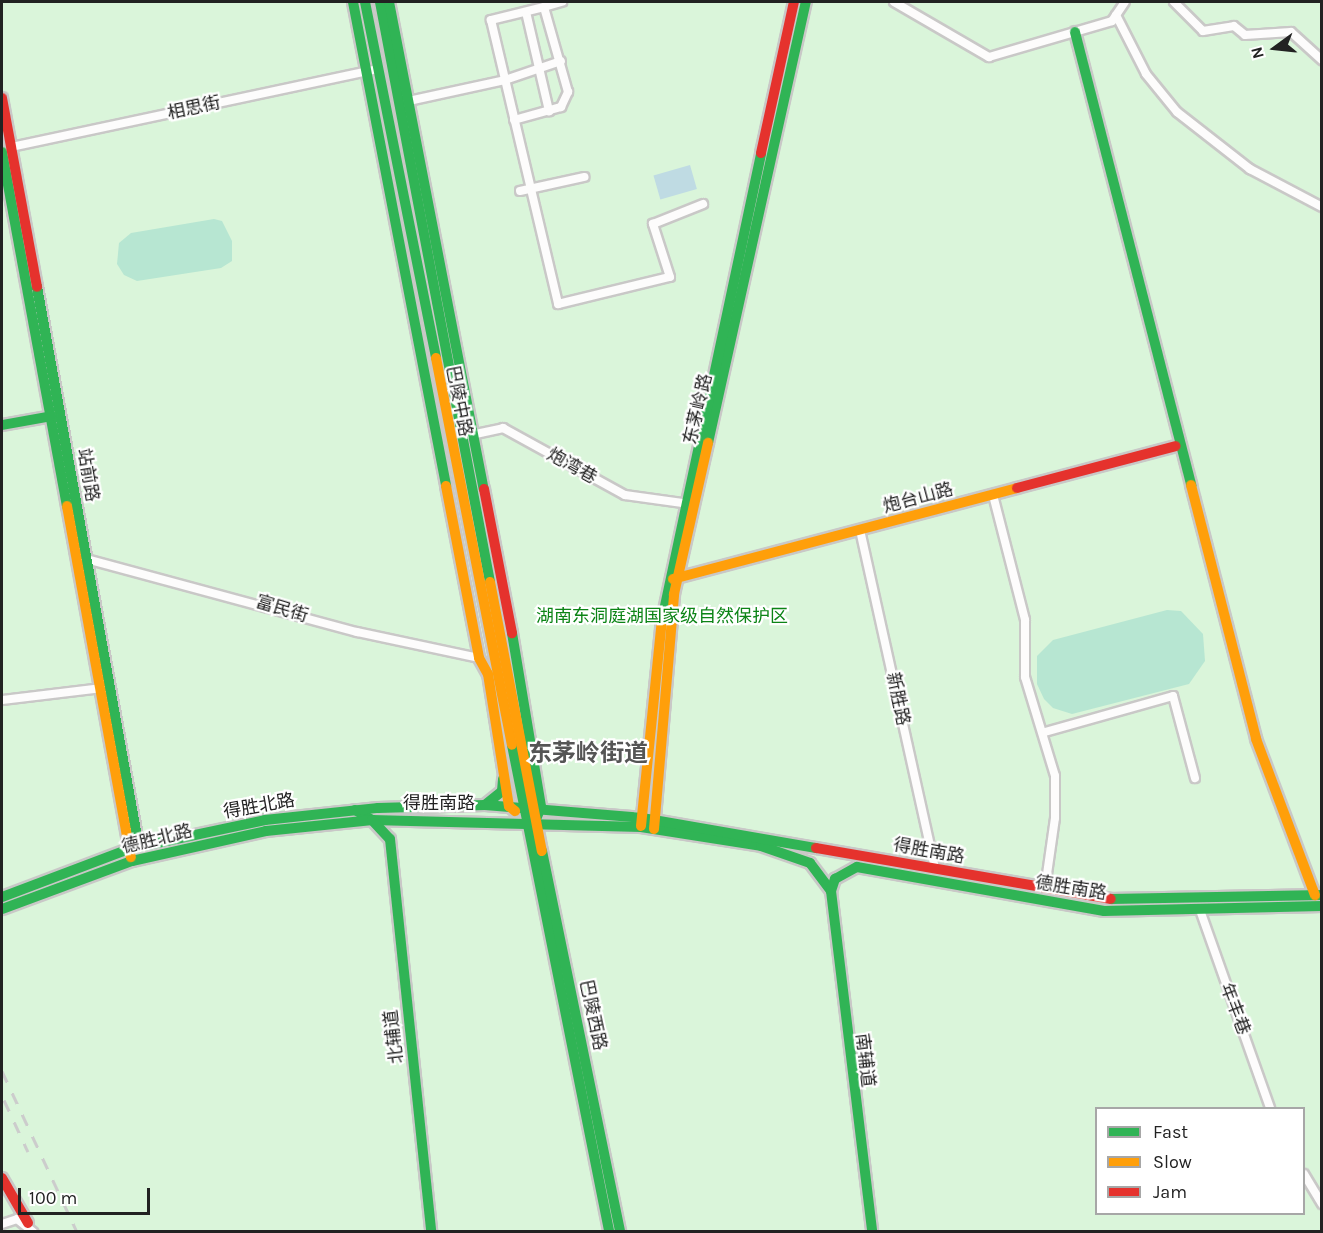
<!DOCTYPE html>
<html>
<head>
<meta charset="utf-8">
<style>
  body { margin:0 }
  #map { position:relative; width:1323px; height:1233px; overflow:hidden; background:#f0eeeb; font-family:Karla,"Noto Sans SC",sans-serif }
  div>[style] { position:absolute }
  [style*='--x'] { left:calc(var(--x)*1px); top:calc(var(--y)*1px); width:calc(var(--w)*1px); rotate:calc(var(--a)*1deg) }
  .park>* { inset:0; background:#daf5da }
  .pitch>* { inset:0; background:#b7e6d2 }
  .water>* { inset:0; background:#bfdbe3; transform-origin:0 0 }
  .roads { filter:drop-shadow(2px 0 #c9c8c7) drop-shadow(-2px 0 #c9c8c7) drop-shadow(0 2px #c9c8c7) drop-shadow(0 -2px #c9c8c7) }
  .street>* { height:8px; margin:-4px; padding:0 4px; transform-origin:4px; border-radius:4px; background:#fdfcfc }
  .fast>* { height:10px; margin:-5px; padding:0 5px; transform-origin:5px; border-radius:5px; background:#30b455 }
  .slow>* { height:10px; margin:-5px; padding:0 5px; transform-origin:5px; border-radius:5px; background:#ff9f0a }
  .jam>* { height:10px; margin:-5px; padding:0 5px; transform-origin:5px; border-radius:5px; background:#e5322d }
  .rail>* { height:3px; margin-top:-1.5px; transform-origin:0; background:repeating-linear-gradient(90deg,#ccc 0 12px,transparent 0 24px) }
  span { translate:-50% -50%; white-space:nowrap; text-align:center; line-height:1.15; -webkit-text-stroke:4.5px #fff; paint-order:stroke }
  .street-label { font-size:18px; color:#222 }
  .park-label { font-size:18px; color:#0c8416 }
  .district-label { font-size:24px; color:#555; font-weight:700 }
  .frame { position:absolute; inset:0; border:3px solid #222; pointer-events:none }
  .legend { position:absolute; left:1095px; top:1107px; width:210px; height:108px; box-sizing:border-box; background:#fff; border:2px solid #a7a7a7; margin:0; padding:8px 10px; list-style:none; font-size:18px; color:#222 }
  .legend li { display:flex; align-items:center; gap:12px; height:30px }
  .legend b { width:30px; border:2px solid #a7a7a7 }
  .north { position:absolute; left:1245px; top:18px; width:60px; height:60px; -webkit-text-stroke:4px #fff; paint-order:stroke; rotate:255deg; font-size:16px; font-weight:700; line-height:24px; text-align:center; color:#222 }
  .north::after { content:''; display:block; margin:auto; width:21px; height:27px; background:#222; clip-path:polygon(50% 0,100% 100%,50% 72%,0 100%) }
  .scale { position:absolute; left:18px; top:1188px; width:132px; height:27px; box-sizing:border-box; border:3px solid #222; border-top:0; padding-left:8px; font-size:18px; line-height:21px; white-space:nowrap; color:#222; -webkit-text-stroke:4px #fff; paint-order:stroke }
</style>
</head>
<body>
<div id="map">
  <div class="park">
    <div style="clip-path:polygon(evenodd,2px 2px,1321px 2px,1321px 1231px,2px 1232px,2px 2px,1096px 1108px,1304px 1108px,1304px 1214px,1096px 1214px,1096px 1108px)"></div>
  </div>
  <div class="pitch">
    <div style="clip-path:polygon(214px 219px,222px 221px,232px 241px,232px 261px,221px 268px,137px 281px,124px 275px,117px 264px,119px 243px,131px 233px)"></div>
    <div style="clip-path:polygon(1167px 610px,1181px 611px,1203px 634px,1205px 661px,1189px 684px,1072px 714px,1053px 708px,1044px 699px,1037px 684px,1037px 656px,1053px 640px)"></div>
  </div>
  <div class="water">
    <div style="left:690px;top:165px;width:25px;height:38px;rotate:74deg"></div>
  </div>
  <div class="roads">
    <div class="street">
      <div style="--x:894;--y:2;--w:110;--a:30.1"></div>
      <div style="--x:989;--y:57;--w:128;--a:-16.3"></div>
      <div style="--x:1112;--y:21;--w:23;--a:-56"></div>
      <div style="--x:1174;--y:2;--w:41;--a:45"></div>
      <div style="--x:1203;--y:31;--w:31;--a:-9"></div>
      <div style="--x:1234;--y:26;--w:14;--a:39"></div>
      <div style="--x:1245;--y:35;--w:46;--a:-3.7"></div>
      <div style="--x:1291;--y:32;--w:42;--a:42.1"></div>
      <div style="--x:544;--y:7;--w:19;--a:-16"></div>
      <div style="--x:526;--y:12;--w:102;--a:76.9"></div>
      <div style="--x:1116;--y:15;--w:66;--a:63"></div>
      <div style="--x:1146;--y:74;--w:49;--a:50.8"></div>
      <div style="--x:1177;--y:112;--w:93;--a:38"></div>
      <div style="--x:1250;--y:169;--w:81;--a:27.8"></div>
      <div style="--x:404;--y:102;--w:103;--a:-12.3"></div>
      <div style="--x:505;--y:80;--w:59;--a:-18.7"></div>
      <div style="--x:514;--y:120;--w:49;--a:-15.5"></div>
      <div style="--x:561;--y:107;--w:17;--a:-65"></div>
      <div style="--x:568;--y:92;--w:88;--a:-105.8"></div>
      <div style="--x:544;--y:7;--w:55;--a:166.2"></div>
      <div style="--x:491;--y:20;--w:292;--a:76.7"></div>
      <div style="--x:558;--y:304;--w:115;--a:-13.6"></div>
      <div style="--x:670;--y:277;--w:56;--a:-107.8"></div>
      <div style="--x:653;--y:224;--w:54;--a:-21.8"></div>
      <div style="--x:11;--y:147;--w:375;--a:-12"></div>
      <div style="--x:520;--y:191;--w:66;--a:-12.3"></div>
      <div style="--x:471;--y:435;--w:33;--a:-12"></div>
      <div style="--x:503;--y:428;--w:139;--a:28.8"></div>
      <div style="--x:625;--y:495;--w:58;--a:8"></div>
      <div style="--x:993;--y:495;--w:129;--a:75.6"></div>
      <div style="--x:1025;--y:620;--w:57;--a:90"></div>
      <div style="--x:1025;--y:677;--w:103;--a:73.1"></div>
      <div style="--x:1055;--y:776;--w:42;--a:90"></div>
      <div style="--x:1055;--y:818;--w:71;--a:98.1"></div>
      <div style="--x:860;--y:530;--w:347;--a:77.5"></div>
      <div style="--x:86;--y:559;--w:281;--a:15.1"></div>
      <div style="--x:357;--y:632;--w:125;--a:12"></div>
      <div style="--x:2;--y:700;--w:101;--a:-6.8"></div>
      <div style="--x:1045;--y:732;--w:133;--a:-15.7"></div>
      <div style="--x:1173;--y:696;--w:85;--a:75"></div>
      <div style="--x:1200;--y:910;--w:210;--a:70.5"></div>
      <div style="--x:1304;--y:1174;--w:35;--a:59"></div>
      <div style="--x:2;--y:1224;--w:16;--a:-18"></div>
      <div style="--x:17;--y:1219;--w:21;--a:39"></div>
    </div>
    <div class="fast">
      <div style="--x:353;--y:2;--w:493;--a:79.1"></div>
      <div style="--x:365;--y:2;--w:363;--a:78.7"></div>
      <div style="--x:380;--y:2;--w:590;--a:79.26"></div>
      <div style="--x:389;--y:2;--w:496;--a:79"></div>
      <div style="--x:1075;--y:32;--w:468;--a:75.6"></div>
      <div style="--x:2;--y:152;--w:360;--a:79.6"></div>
      <div style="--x:37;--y:287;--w:569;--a:79.68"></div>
      <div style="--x:2;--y:425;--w:51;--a:-10.2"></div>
      <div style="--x:708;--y:443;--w:452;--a:-77.5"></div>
      <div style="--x:662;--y:620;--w:477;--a:-78"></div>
      <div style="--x:512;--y:633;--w:176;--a:80.5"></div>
      <div style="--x:541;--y:807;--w:11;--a:112"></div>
      <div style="--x:512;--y:745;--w:497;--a:78.7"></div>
      <div style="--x:485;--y:805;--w:22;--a:-39"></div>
      <div style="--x:502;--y:791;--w:12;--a:-85"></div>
      <div style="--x:355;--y:810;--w:20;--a:30"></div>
      <div style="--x:372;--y:820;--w:269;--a:1.5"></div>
      <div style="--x:641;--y:827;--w:121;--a:9"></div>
      <div style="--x:761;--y:846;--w:52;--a:19.1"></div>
      <div style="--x:810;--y:863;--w:35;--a:53"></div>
      <div style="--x:390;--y:839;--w:395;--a:84"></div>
      <div style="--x:542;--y:851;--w:389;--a:78.4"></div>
      <div style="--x:831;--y:891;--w:343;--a:83.1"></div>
      <div style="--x:831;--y:891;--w:13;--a:-72"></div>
      <div style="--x:835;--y:879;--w:25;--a:-29"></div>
      <div style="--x:857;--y:867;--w:251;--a:10.1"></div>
      <div style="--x:1104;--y:911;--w:218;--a:-1.3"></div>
      <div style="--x:2;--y:897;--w:136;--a:-20.7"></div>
      <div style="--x:129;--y:849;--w:139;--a:-12"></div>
      <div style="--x:265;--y:820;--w:114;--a:-6.1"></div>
      <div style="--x:378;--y:808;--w:107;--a:-1.6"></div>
      <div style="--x:485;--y:805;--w:158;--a:4.7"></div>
      <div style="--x:642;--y:818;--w:177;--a:9.8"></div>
      <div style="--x:1111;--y:899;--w:211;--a:-1.1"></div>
      <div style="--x:2;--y:909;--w:139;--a:-20.3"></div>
      <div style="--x:132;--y:861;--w:137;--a:-12.6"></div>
      <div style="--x:266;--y:831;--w:107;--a:-5.9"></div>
      <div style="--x:372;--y:820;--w:26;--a:47"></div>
    </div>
    <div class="slow">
      <div style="--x:436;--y:358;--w:394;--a:78.9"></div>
      <div style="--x:1191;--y:485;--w:262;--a:75.6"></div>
      <div style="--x:1256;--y:739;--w:167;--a:69.3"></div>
      <div style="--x:446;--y:486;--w:175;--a:79.1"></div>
      <div style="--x:479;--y:658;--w:18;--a:61"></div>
      <div style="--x:488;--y:674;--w:134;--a:81"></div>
      <div style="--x:509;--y:806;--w:8;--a:40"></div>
      <div style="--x:67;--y:506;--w:357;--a:79.7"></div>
      <div style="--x:673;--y:579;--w:356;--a:-14.8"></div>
      <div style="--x:490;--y:582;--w:274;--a:79.1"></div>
      <div style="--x:641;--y:826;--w:207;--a:-84.2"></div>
      <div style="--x:654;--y:829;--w:236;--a:-85.1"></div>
      <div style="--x:674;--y:594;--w:155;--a:-77.3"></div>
    </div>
    <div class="jam">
      <div style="--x:2;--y:98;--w:192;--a:79.5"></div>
      <div style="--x:761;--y:153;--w:155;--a:-77.7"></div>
      <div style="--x:1017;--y:488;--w:164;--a:-14.8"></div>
      <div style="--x:484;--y:489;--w:147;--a:79"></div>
      <div style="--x:816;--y:848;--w:299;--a:9.8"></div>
      <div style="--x:2;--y:1178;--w:52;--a:60"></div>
    </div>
  </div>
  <div class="rail">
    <div style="--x:2;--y:1071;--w:178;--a:65"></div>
    <div style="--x:4;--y:1100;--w:57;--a:65.2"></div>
  </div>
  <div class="street-label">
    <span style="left:194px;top:108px;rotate:-12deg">相思街</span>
    <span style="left:459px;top:401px;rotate:79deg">巴陵中路</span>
    <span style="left:698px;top:409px;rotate:-77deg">东茅岭路</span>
    <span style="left:572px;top:466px;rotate:29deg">炮湾巷</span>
    <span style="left:88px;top:475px;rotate:80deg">站前路</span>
    <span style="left:918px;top:498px;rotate:-15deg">炮台山路</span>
    <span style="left:282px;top:609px;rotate:17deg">富民街</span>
    <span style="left:898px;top:699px;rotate:78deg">新胜路</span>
    <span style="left:439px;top:803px">得胜南路</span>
    <span style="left:259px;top:806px;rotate:-10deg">得胜北路</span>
    <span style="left:157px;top:839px;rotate:-14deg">德胜北路</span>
    <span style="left:929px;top:851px;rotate:10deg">得胜南路</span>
    <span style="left:1071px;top:888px;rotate:9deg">德胜南路</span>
    <span style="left:1235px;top:1009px;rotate:69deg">年丰巷</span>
    <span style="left:593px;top:1015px;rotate:78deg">巴陵西路</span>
    <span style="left:394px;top:1037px;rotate:-97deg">北辅道</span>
    <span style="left:865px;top:1060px;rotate:83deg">南辅道</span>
  </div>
  <div class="park-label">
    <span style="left:662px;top:616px">湖南东洞庭湖国家级自然保护区</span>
  </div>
  <div class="district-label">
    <span style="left:588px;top:754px">东茅岭街道</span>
  </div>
  <div class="frame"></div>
  <ul class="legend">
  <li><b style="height:8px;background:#30b455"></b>Fast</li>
  <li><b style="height:8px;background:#ff9f0a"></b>Slow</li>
  <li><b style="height:8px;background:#e5322d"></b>Jam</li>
  </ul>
  <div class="north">N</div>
  <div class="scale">100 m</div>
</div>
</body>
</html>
